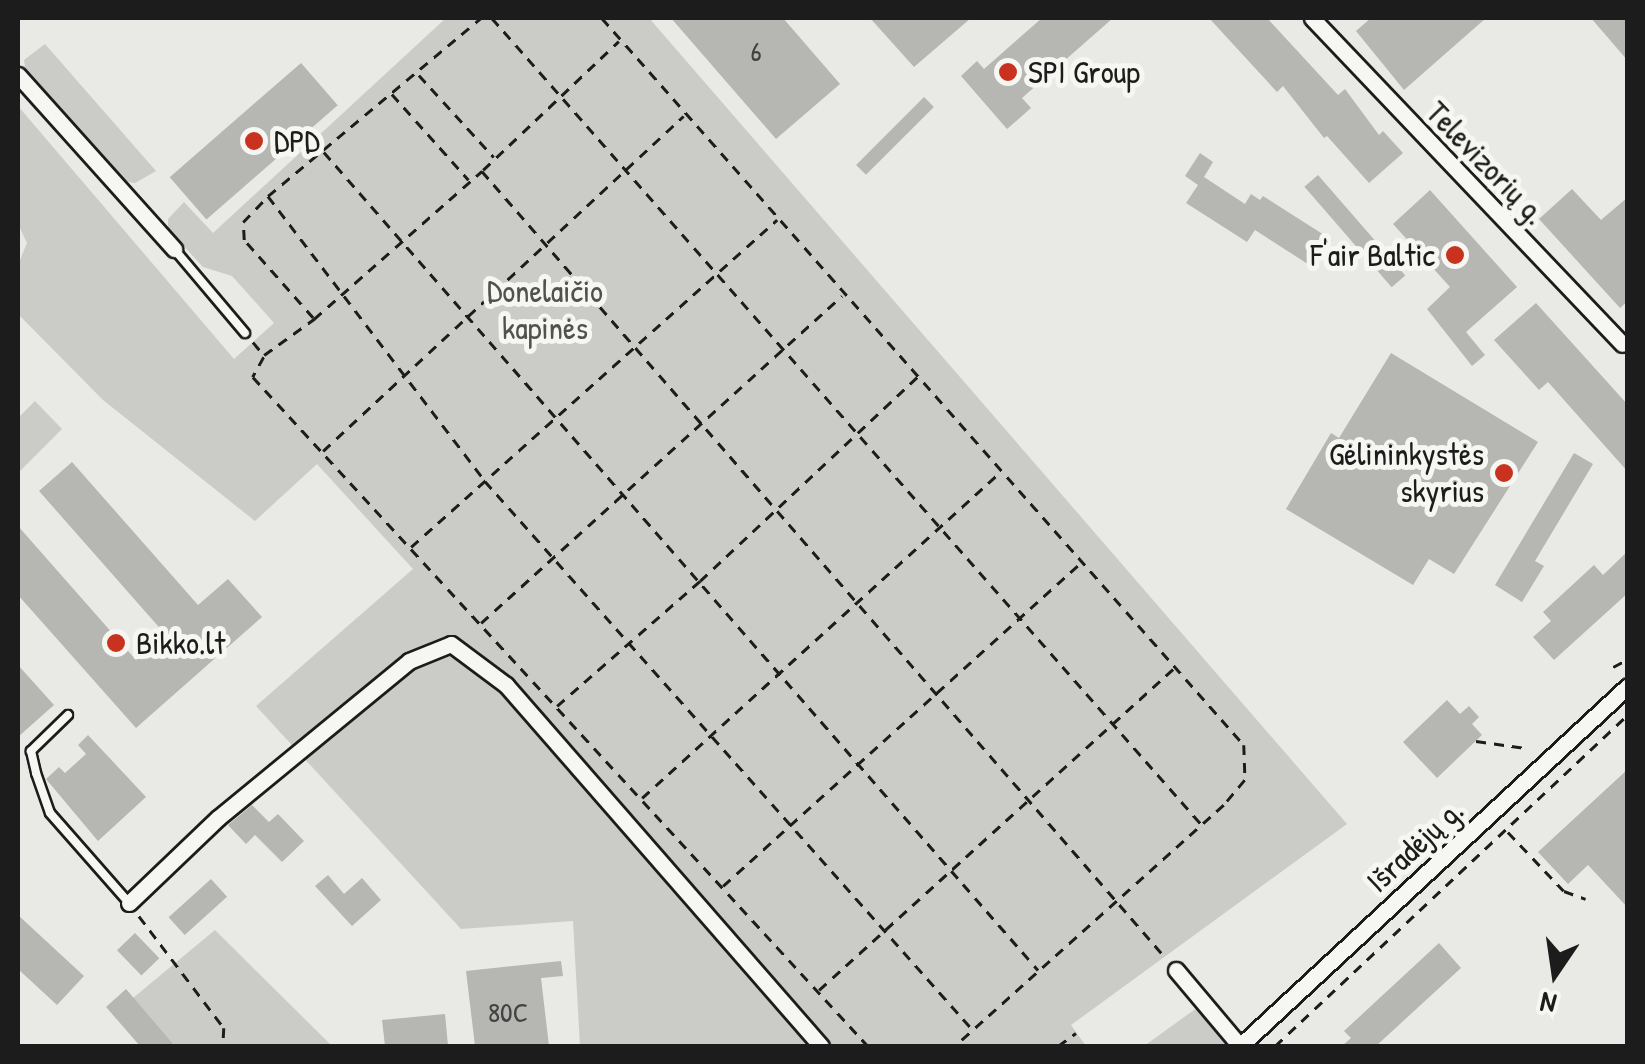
<!DOCTYPE html>
<html>
<head>
<meta charset="utf-8">
<style>
  body { margin:0 }
  #map { position:relative; width:1645px; height:1064px; overflow:hidden; background:#e9e9e5; font-family:"Patrick Hand",sans-serif }
  div>[style] { position:absolute }
  [style*='--x'] { left:calc(var(--x)*1px); top:calc(var(--y)*1px); width:calc(var(--w)*1px); rotate:calc(var(--a)*1deg) }
  .green>* { inset:0; background:#cbcbc7 }
  .building>* { inset:0; background:#b6b6b3; transform-origin:0 0 }
  .path>* { height:2.5px; margin-top:-1.25px; transform-origin:0; background:repeating-linear-gradient(90deg,#1c1c1c 0 10px,transparent 0 18px) }
  .roads { filter:drop-shadow(2px 0 #1c1c1c) drop-shadow(-2px 0 #1c1c1c) drop-shadow(0 2px #1c1c1c) drop-shadow(0 -2px #1c1c1c) }
  .lane>* { height:8px; margin:-4px; padding:0 4px; transform-origin:4px; border-radius:4px; background:#f6f6f2 }
  .street>* { height:15px; margin:-7.5px; padding:0 7.5px; transform-origin:7.5px; border-radius:7.5px; background:#f6f6f2 }
  .dots>* { width:28px; height:28px; translate:-50% -50%; box-sizing:border-box; border:5px solid #f6f6f2; border-radius:50% }
  span { translate:-50% -50%; white-space:nowrap; text-align:center; line-height:1.15; -webkit-text-stroke:10px #f6f6f2; paint-order:stroke }
  .number-label { font-size:28px; color:#424242 }
  .number-label span { -webkit-text-stroke-width:0 }
  .poi-label { font-size:32px; color:#1c1c1c }
  .left { translate:0 -50%; text-align:left }
  .right { translate:-100% -50%; text-align:right }
  .street-label { font-size:32px; color:#1c1c1c }
  .park-label { font-size:32px; color:#51514f }
  .frame { position:absolute; inset:0; border:20px solid #1c1c1c; pointer-events:none }
  .north { position:absolute; left:1505px; top:924px; width:100px; height:100px; -webkit-text-stroke:8px #f6f6f2; paint-order:stroke; rotate:193deg; font-size:28px; font-weight:700; line-height:40px; text-align:center; color:#1c1c1c }
  .north::after { content:''; display:block; margin:auto; width:35px; height:45px; background:#1c1c1c; clip-path:polygon(50% 0,100% 100%,50% 72%,0 100%) }
</style>
</head>
<body>
<div id="map">
  <div class="green">
    <div style="clip-path:polygon(446px 18px,649px 18px,1347px 824px,1071px 1025px,1086px 1046px,580px 1046px,573px 921px,461px 929px,256px 706px,413px 569px,317px 464px,255px 521px,103px 400px,18px 314px,18px 265px,27px 243px,18px 224px,18px 106px,234px 359px,274px 323px,232px 276px,203px 267px,168px 229px,168px 219px,184px 202px,213px 233px)"></div>
    <div style="clip-path:polygon(45px 44px,156px 171px,135px 183px,123px 181px,26px 72px,24px 60px)"></div>
    <div style="clip-path:polygon(35px 401px,62px 429px,18px 473px,18px 418px)"></div>
    <div style="clip-path:polygon(215px 930px,332px 1046px,175px 1046px,133px 998px)"></div>
    <div style="clip-path:polygon(1201px 1005px,1240px 1046px,1144px 1046px)"></div>
  </div>
  <div class="building">
    <div style="clip-path:polygon(671px 18px,783px 18px,840px 84px,776px 139px)"></div>
    <div style="clip-path:polygon(870px 18px,971px 18px,914px 67px)"></div>
    <div style="clip-path:polygon(1042px 18px,1113px 18px,1022px 98px,1031px 108px,1007px 129px,961px 76px,977px 61px,984px 69px)"></div>
    <div style="clip-path:polygon(1209px 18px,1267px 18px,1338px 95px,1345px 89px,1379px 135px,1383px 131px,1403px 153px,1369px 183px,1327px 136px,1324px 138px,1283px 86px,1277px 92px)"></div>
    <div style="clip-path:polygon(1371px 18px,1486px 18px,1404px 90px,1356px 31px)"></div>
    <div style="clip-path:polygon(1591px 18px,1628px 18px,1628px 61px)"></div>
    <div style="left:301px;top:63px;width:56px;height:174px;rotate:49deg"></div>
    <div style="left:924px;top:97px;width:14px;height:96px;rotate:45deg"></div>
    <div style="clip-path:polygon(1200px 153px,1213px 162px,1204px 177px,1245px 204px,1251px 194px,1260px 200px,1263px 196px,1332px 240px,1314px 268px,1255px 230px,1247px 242px,1186px 203px,1198px 185px,1185px 176px)"></div>
    <div style="left:1318px;top:175px;width:133px;height:18px;rotate:49deg"></div>
    <div style="clip-path:polygon(1572px 189px,1601px 220px,1628px 197px,1628px 301px,1620px 308px,1539px 219px)"></div>
    <div style="clip-path:polygon(1430px 190px,1517px 287px,1466px 332px,1485px 355px,1472px 366px,1427px 309px,1450px 287px,1393px 224px)"></div>
    <div style="clip-path:polygon(1536px 303px,1628px 405px,1628px 472px,1548px 382px,1539px 390px,1494px 340px)"></div>
    <div style="clip-path:polygon(1391px 353px,1538px 442px,1454px 574px,1429px 559px,1413px 585px,1286px 509px,1331px 433px,1339px 438px)"></div>
    <div style="clip-path:polygon(1574px 453px,1593px 464px,1535px 561px,1544px 566px,1522px 602px,1495px 585px)"></div>
    <div style="clip-path:polygon(72px 462px,198px 605px,228px 579px,262px 617px,136px 728px,18px 595px,18px 526px,136px 660px,165px 634px,39px 491px)"></div>
    <div style="clip-path:polygon(1628px 551px,1628px 593px,1554px 660px,1533px 637px,1551px 621px,1543px 612px,1594px 565px,1603px 575px)"></div>
    <div style="clip-path:polygon(18px 665px,54px 705px,18px 737px)"></div>
    <div style="clip-path:polygon(1447px 700px,1460px 714px,1469px 706px,1479px 717px,1472px 724px,1482px 735px,1437px 778px,1403px 742px)"></div>
    <div style="clip-path:polygon(88px 735px,146px 797px,98px 841px,46px 779px,59px 767px,65px 773px,86px 754px,78px 745px)"></div>
    <div style="clip-path:polygon(1628px 769px,1628px 908px,1588px 865px,1568px 884px,1538px 852px)"></div>
    <div style="clip-path:polygon(252px 805px,269px 822px,278px 814px,304px 841px,282px 862px,255px 835px,246px 844px,228px 825px)"></div>
    <div style="clip-path:polygon(328px 875px,344px 894px,362px 878px,381px 900px,352px 926px,315px 886px)"></div>
    <div style="left:211px;top:879px;width:24px;height:57px;rotate:48deg"></div>
    <div style="clip-path:polygon(18px 915px,84px 976px,57px 1005px,18px 969px)"></div>
    <div style="left:135px;top:933px;width:35px;height:25px;rotate:46deg"></div>
    <div style="clip-path:polygon(1439px 943px,1461px 968px,1376px 1046px,1342px 1046px,1351px 1038px,1344px 1031px)"></div>
    <div style="clip-path:polygon(561px 961px,563px 976px,541px 978px,549px 1046px,475px 1046px,466px 971px)"></div>
    <div style="clip-path:polygon(126px 989px,175px 1046px,140px 1046px,106px 1007px)"></div>
    <div style="clip-path:polygon(445px 1014px,448px 1046px,385px 1046px,382px 1020px)"></div>
  </div>
  <div class="path">
    <div style="--x:492;--y:18;--w:1073;--a:48.66"></div>
    <div style="--x:602;--y:18;--w:970;--a:48.55"></div>
    <div style="--x:1244;--y:745;--w:35;--a:88"></div>
    <div style="--x:1245;--y:780;--w:33;--a:130"></div>
    <div style="--x:1224;--y:805;--w:361;--a:138.1"></div>
    <div style="--x:419;--y:75;--w:111;--a:47.6"></div>
    <div style="--x:392;--y:94;--w:115;--a:48.2"></div>
    <div style="--x:324;--y:152;--w:1086;--a:48.88"></div>
    <div style="--x:483;--y:170;--w:187;--a:-43.5"></div>
    <div style="--x:268;--y:196;--w:358;--a:52.7"></div>
    <div style="--x:485;--y:481;--w:735;--a:48.37"></div>
    <div style="--x:313;--y:318;--w:104;--a:-131.5"></div>
    <div style="--x:244;--y:240;--w:18;--a:-93"></div>
    <div style="--x:243;--y:222;--w:36;--a:-46"></div>
    <div style="--x:268;--y:196;--w:278;--a:-39.9"></div>
    <div style="--x:253;--y:342;--w:17;--a:50"></div>
    <div style="--x:264;--y:355;--w:62;--a:-35.8"></div>
    <div style="--x:314;--y:319;--w:224;--a:-41.4"></div>
    <div style="--x:482;--y:171;--w:1043;--a:49.01"></div>
    <div style="--x:264;--y:357;--w:23;--a:119"></div>
    <div style="--x:253;--y:377;--w:909;--a:47.41"></div>
    <div style="--x:323;--y:451;--w:492;--a:-42.9"></div>
    <div style="--x:411;--y:547;--w:491;--a:-41.8"></div>
    <div style="--x:481;--y:623;--w:487;--a:-42.2"></div>
    <div style="--x:1613;--y:667;--w:17;--a:-28"></div>
    <div style="--x:557;--y:706;--w:190;--a:-41.2"></div>
    <div style="--x:700;--y:581;--w:298;--a:-43.2"></div>
    <div style="--x:1476;--y:741;--w:50;--a:8"></div>
    <div style="--x:642;--y:798;--w:486;--a:-42.3"></div>
    <div style="--x:1508;--y:832;--w:81;--a:46.5"></div>
    <div style="--x:1564;--y:891;--w:23;--a:20"></div>
    <div style="--x:723;--y:886;--w:482;--a:-42.1"></div>
    <div style="--x:139;--y:916;--w:141;--a:52.8"></div>
    <div style="--x:224;--y:1028;--w:18;--a:93"></div>
    <div style="--x:819;--y:990;--w:481;--a:-42.2"></div>
    <div style="--x:1058;--y:1046;--w:22;--a:-36"></div>
    <div style="--x:1275;--y:1046;--w:485;--a:-43.2"></div>
  </div>
  <div class="roads">
    <div class="lane">
      <div style="--x:174;--y:249;--w:110;--a:49.8"></div>
      <div style="--x:68;--y:715;--w:52;--a:135.8"></div>
      <div style="--x:31;--y:751;--w:23;--a:77"></div>
      <div style="--x:36;--y:773;--w:42;--a:70.7"></div>
      <div style="--x:50;--y:813;--w:120;--a:48.7"></div>
    </div>
    <div class="street">
      <div style="--x:1312;--y:18;--w:450;--a:46.4"></div>
      <div style="--x:18;--y:75;--w:234;--a:48.1"></div>
      <div style="--x:129;--y:903;--w:123;--a:-43.7"></div>
      <div style="--x:218;--y:818;--w:247;--a:-39.4"></div>
      <div style="--x:409;--y:661;--w:45;--a:-22"></div>
      <div style="--x:451;--y:644;--w:69;--a:36.7"></div>
      <div style="--x:506;--y:685;--w:479;--a:48.9"></div>
      <div style="--x:1176;--y:970;--w:99;--a:49.9"></div>
      <div style="--x:1240;--y:1046;--w:529;--a:-42.86"></div>
    </div>
  </div>
  <div class="dots">
    <div style="left:1008px;top:72px;background:#c8321e"></div>
    <div style="left:254px;top:141px;background:#c8321e"></div>
    <div style="left:1455px;top:255px;background:#c8321e"></div>
    <div style="left:1504px;top:473px;background:#c8321e"></div>
    <div style="left:116px;top:643px;background:#c8321e"></div>
  </div>
  <div class="number-label">
    <span style="left:756px;top:51px">6</span>
    <span style="left:508px;top:1012px">80C</span>
  </div>
  <div class="poi-label">
    <span class="left" style="left:1028px;top:72px">SPI Group</span>
    <span class="left" style="left:274px;top:141px">DPD</span>
    <span class="right" style="left:1435px;top:255px">F'air Baltic</span>
    <span class="right" style="left:1484px;top:473px">Gėlininkystės<br>skyrius</span>
    <span class="left" style="left:136px;top:643px">Bikko.lt</span>
  </div>
  <div class="street-label">
    <span style="left:1486px;top:163px;rotate:46deg">Televizorių g.</span>
    <span style="left:1415px;top:846px;rotate:-43deg">Išradėjų g.</span>
  </div>
  <div class="park-label">
    <span style="left:545px;top:310px">Donelaičio<br>kapinės</span>
  </div>
  <div class="frame"></div>
  <div class="north">N</div>
</div>
</body>
</html>
